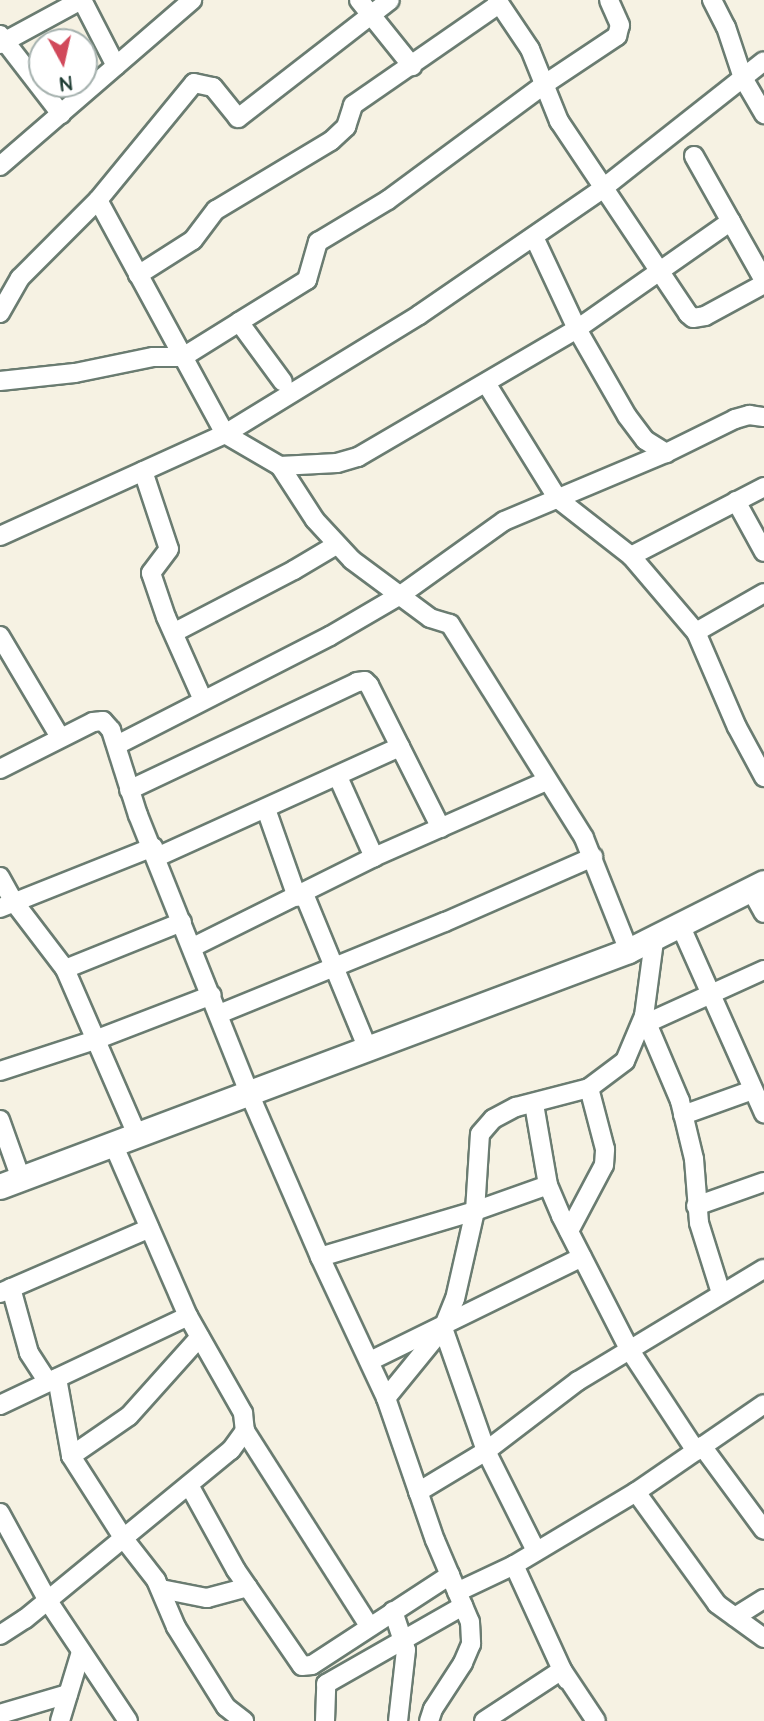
<!DOCTYPE html>
<html>
<head>
<meta charset="utf-8">
<style>
  body { margin:0 }
  #map { position:relative; width:764px; height:1721px; overflow:hidden; background:#f6f2e3; font-family:"Architects Daughter",sans-serif }
  div>[style] { position:absolute }
  [style*='--x'] { left:calc(var(--x)*1px); top:calc(var(--y)*1px); width:calc(var(--w)*1px); rotate:calc(var(--a)*1deg) }
  .roads { filter:drop-shadow(2px 0 #6a7c71) drop-shadow(-2px 0 #6a7c71) drop-shadow(0 2px #6a7c71) drop-shadow(0 -2px #6a7c71) }
  .street>* { height:18px; margin:-9px; padding:0 9px; transform-origin:9px; border-radius:9px; background:#fff }
  .secondary>* { height:24px; margin:-12px; padding:0 12px; transform-origin:12px; border-radius:12px; background:#fff }
  span { translate:-50% -50%; white-space:nowrap; text-align:center; line-height:1.15; -webkit-text-stroke:5px #fff; paint-order:stroke }
  .north { position:absolute; left:28px; top:28px; width:70px; height:70px; box-sizing:border-box; background:#fff; border:2px solid #a5b1ae; border-radius:50%; rotate:172deg; font-size:19px; font-weight:700; line-height:28px; text-align:center; color:#1f3d34 }
  .north::after { content:''; display:block; margin:auto; width:24px; height:32px; background:#d1495b; clip-path:polygon(50% 0,100% 100%,50% 72%,0 100%) }
</style>
</head>
<body>
<div id="map">
  <div class="roads">
    <div class="street">
      <div style="--x:82;--y:0;--w:74;--a:62.7"></div>
      <div style="--x:359;--y:0;--w:85;--a:51.2"></div>
      <div style="--x:497;--y:0;--w:59;--a:56"></div>
      <div style="--x:530;--y:49;--w:78;--a:68.1"></div>
      <div style="--x:559;--y:121;--w:232;--a:56.2"></div>
      <div style="--x:688;--y:314;--w:6;--a:39"></div>
      <div style="--x:693;--y:318;--w:12;--a:-9"></div>
      <div style="--x:705;--y:316;--w:67;--a:-28.5"></div>
      <div style="--x:712;--y:0;--w:30;--a:63"></div>
      <div style="--x:726;--y:27;--w:54;--a:71.6"></div>
      <div style="--x:743;--y:78;--w:42;--a:59.7"></div>
      <div style="--x:0;--y:35;--w:100;--a:52.3"></div>
      <div style="--x:0;--y:44;--w:92;--a:-28.5"></div>
      <div style="--x:694;--y:156;--w:142;--a:60.6"></div>
      <div style="--x:0;--y:166;--w:254;--a:-40.8"></div>
      <div style="--x:98;--y:200;--w:266;--a:61.5"></div>
      <div style="--x:225;--y:434;--w:64;--a:30.2"></div>
      <div style="--x:280;--y:466;--w:64;--a:57.1"></div>
      <div style="--x:315;--y:520;--w:54;--a:47.2"></div>
      <div style="--x:352;--y:560;--w:97;--a:36.6"></div>
      <div style="--x:430;--y:618;--w:21;--a:17"></div>
      <div style="--x:450;--y:624;--w:252;--a:57.9"></div>
      <div style="--x:584;--y:838;--w:122;--a:68.3"></div>
      <div style="--x:534;--y:237;--w:102;--a:64.9"></div>
      <div style="--x:577;--y:329;--w:100;--a:60.1"></div>
      <div style="--x:627;--y:416;--w:30;--a:53"></div>
      <div style="--x:645;--y:440;--w:25;--a:32"></div>
      <div style="--x:138;--y:275;--w:65;--a:-32.5"></div>
      <div style="--x:193;--y:240;--w:38;--a:-53"></div>
      <div style="--x:216;--y:210;--w:134;--a:-31"></div>
      <div style="--x:331;--y:141;--w:21;--a:-43"></div>
      <div style="--x:346;--y:127;--w:23;--a:-72"></div>
      <div style="--x:353;--y:105;--w:178;--a:-34.7"></div>
      <div style="--x:0;--y:313;--w:40;--a:-60.3"></div>
      <div style="--x:20;--y:278;--w:110;--a:-45"></div>
      <div style="--x:98;--y:200;--w:151;--a:-50.6"></div>
      <div style="--x:194;--y:83;--w:19;--a:12"></div>
      <div style="--x:213;--y:87;--w:40;--a:51"></div>
      <div style="--x:238;--y:118;--w:192;--a:-37.8"></div>
      <div style="--x:239;--y:322;--w:74;--a:53.7"></div>
      <div style="--x:0;--y:381;--w:75;--a:-6.1"></div>
      <div style="--x:75;--y:373;--w:80;--a:-11.6"></div>
      <div style="--x:153;--y:357;--w:30;--a:0"></div>
      <div style="--x:183;--y:357;--w:66;--a:-32"></div>
      <div style="--x:239;--y:322;--w:80;--a:-31.7"></div>
      <div style="--x:307;--y:280;--w:40;--a:-74"></div>
      <div style="--x:318;--y:242;--w:82;--a:-31"></div>
      <div style="--x:388;--y:200;--w:195;--a:-36.5"></div>
      <div style="--x:545;--y:84;--w:87;--a:-33.7"></div>
      <div style="--x:617;--y:36;--w:11;--a:-75"></div>
      <div style="--x:620;--y:25;--w:27;--a:-114"></div>
      <div style="--x:486;--y:383;--w:137;--a:58.2"></div>
      <div style="--x:558;--y:499;--w:93;--a:38"></div>
      <div style="--x:631;--y:556;--w:100;--a:49.5"></div>
      <div style="--x:696;--y:632;--w:103;--a:66.7"></div>
      <div style="--x:737;--y:727;--w:57;--a:61.6"></div>
      <div style="--x:280;--y:466;--w:57;--a:-3"></div>
      <div style="--x:337;--y:463;--w:22;--a:-16"></div>
      <div style="--x:358;--y:457;--w:254;--a:-30.3"></div>
      <div style="--x:577;--y:329;--w:188;--a:-35"></div>
      <div style="--x:143;--y:471;--w:82;--a:71.6"></div>
      <div style="--x:169;--y:549;--w:30;--a:127"></div>
      <div style="--x:151;--y:573;--w:46;--a:71.2"></div>
      <div style="--x:166;--y:617;--w:91;--a:66"></div>
      <div style="--x:736;--y:501;--w:58;--a:61.2"></div>
      <div style="--x:0;--y:536;--w:247;--a:-24.4"></div>
      <div style="--x:225;--y:434;--w:228;--a:-31.5"></div>
      <div style="--x:419;--y:315;--w:222;--a:-34.5"></div>
      <div style="--x:602;--y:189;--w:206;--a:-38.3"></div>
      <div style="--x:631;--y:556;--w:150;--a:-27.4"></div>
      <div style="--x:175;--y:632;--w:134;--a:-27.5"></div>
      <div style="--x:294;--y:570;--w:49;--a:-30.8"></div>
      <div style="--x:696;--y:632;--w:78;--a:-29.8"></div>
      <div style="--x:0;--y:636;--w:117;--a:59.3"></div>
      <div style="--x:117;--y:745;--w:239;--a:-27.1"></div>
      <div style="--x:330;--y:636;--w:83;--a:-30.3"></div>
      <div style="--x:402;--y:594;--w:125;--a:-35.6"></div>
      <div style="--x:504;--y:521;--w:176;--a:-22.8"></div>
      <div style="--x:666;--y:453;--w:77;--a:-26.2"></div>
      <div style="--x:735;--y:419;--w:15;--a:-16"></div>
      <div style="--x:749;--y:415;--w:15;--a:8"></div>
      <div style="--x:0;--y:769;--w:104;--a:-26.8"></div>
      <div style="--x:93;--y:722;--w:10;--a:-6"></div>
      <div style="--x:103;--y:721;--w:12;--a:48"></div>
      <div style="--x:111;--y:730;--w:89;--a:72.4"></div>
      <div style="--x:138;--y:815;--w:299;--a:68.2"></div>
      <div style="--x:249;--y:1093;--w:179;--a:66.6"></div>
      <div style="--x:320;--y:1257;--w:156;--a:64.9"></div>
      <div style="--x:386;--y:1398;--w:150;--a:71"></div>
      <div style="--x:435;--y:1540;--w:89;--a:66.9"></div>
      <div style="--x:470;--y:1622;--w:22;--a:87"></div>
      <div style="--x:471;--y:1644;--w:21;--a:113"></div>
      <div style="--x:463;--y:1663;--w:55;--a:123.1"></div>
      <div style="--x:433;--y:1709;--w:13;--a:108"></div>
      <div style="--x:338;--y:777;--w:88;--a:65.8"></div>
      <div style="--x:129;--y:790;--w:252;--a:-25.3"></div>
      <div style="--x:357;--y:682;--w:8;--a:-7"></div>
      <div style="--x:365;--y:681;--w:6;--a:45"></div>
      <div style="--x:369;--y:685;--w:160;--a:63.3"></div>
      <div style="--x:266;--y:809;--w:93;--a:70.6"></div>
      <div style="--x:157;--y:857;--w:267;--a:-24.4"></div>
      <div style="--x:0;--y:877;--w:29;--a:61"></div>
      <div style="--x:14;--y:902;--w:84;--a:52.7"></div>
      <div style="--x:65;--y:969;--w:183;--a:66.5"></div>
      <div style="--x:751;--y:890;--w:26;--a:61"></div>
      <div style="--x:304;--y:894;--w:168;--a:67.6"></div>
      <div style="--x:0;--y:908;--w:165;--a:-21.7"></div>
      <div style="--x:681;--y:927;--w:204;--a:66"></div>
      <div style="--x:193;--y:947;--w:202;--a:-26.4"></div>
      <div style="--x:374;--y:857;--w:188;--a:-23.8"></div>
      <div style="--x:65;--y:969;--w:126;--a:-21.9"></div>
      <div style="--x:219;--y:1014;--w:244;--a:-22.2"></div>
      <div style="--x:445;--y:922;--w:162;--a:-23.7"></div>
      <div style="--x:644;--y:1016;--w:92;--a:67"></div>
      <div style="--x:680;--y:1101;--w:60;--a:76.4"></div>
      <div style="--x:694;--y:1159;--w:64;--a:85.5"></div>
      <div style="--x:699;--y:1223;--w:73;--a:72.6"></div>
      <div style="--x:647;--y:1023;--w:128;--a:-24.4"></div>
      <div style="--x:0;--y:1071;--w:100;--a:-18.1"></div>
      <div style="--x:95;--y:1040;--w:125;--a:-21"></div>
      <div style="--x:534;--y:1104;--w:82;--a:80.2"></div>
      <div style="--x:548;--y:1185;--w:34;--a:67"></div>
      <div style="--x:561;--y:1216;--w:149;--a:62.9"></div>
      <div style="--x:629;--y:1349;--w:122;--a:56.7"></div>
      <div style="--x:683;--y:1115;--w:74;--a:-19.7"></div>
      <div style="--x:0;--y:1120;--w:63;--a:70.4"></div>
      <div style="--x:114;--y:1146;--w:185;--a:66.5"></div>
      <div style="--x:188;--y:1316;--w:112;--a:60.4"></div>
      <div style="--x:243;--y:1413;--w:18;--a:84"></div>
      <div style="--x:245;--y:1431;--w:231;--a:57.5"></div>
      <div style="--x:696;--y:1206;--w:72;--a:-19.4"></div>
      <div style="--x:569;--y:1231;--w:75;--a:-62.1"></div>
      <div style="--x:604;--y:1165;--w:16;--a:-86"></div>
      <div style="--x:605;--y:1149;--w:63;--a:-104.7"></div>
      <div style="--x:320;--y:1257;--w:162;--a:-16.5"></div>
      <div style="--x:475;--y:1211;--w:77;--a:-19.6"></div>
      <div style="--x:11;--y:1288;--w:67;--a:74.5"></div>
      <div style="--x:29;--y:1353;--w:35;--a:57"></div>
      <div style="--x:0;--y:1293;--w:163;--a:-23.4"></div>
      <div style="--x:443;--y:1328;--w:130;--a:70.7"></div>
      <div style="--x:486;--y:1451;--w:112;--a:63.4"></div>
      <div style="--x:370;--y:1361;--w:236;--a:-26.1"></div>
      <div style="--x:57;--y:1378;--w:79;--a:79.8"></div>
      <div style="--x:71;--y:1456;--w:98;--a:57.4"></div>
      <div style="--x:124;--y:1539;--w:52;--a:52"></div>
      <div style="--x:156;--y:1580;--w:51;--a:66.9"></div>
      <div style="--x:176;--y:1627;--w:94;--a:58"></div>
      <div style="--x:226;--y:1707;--w:23;--a:38"></div>
      <div style="--x:386;--y:1398;--w:90;--a:-50.8"></div>
      <div style="--x:443;--y:1328;--w:31;--a:-68"></div>
      <div style="--x:455;--y:1299;--w:90;--a:-77.2"></div>
      <div style="--x:475;--y:1211;--w:77;--a:-86.3"></div>
      <div style="--x:480;--y:1134;--w:20;--a:-49"></div>
      <div style="--x:493;--y:1119;--w:26;--a:-28"></div>
      <div style="--x:516;--y:1107;--w:75;--a:-14.6"></div>
      <div style="--x:589;--y:1088;--w:45;--a:-36.9"></div>
      <div style="--x:625;--y:1061;--w:49;--a:-67.1"></div>
      <div style="--x:644;--y:1016;--w:76;--a:-82.4"></div>
      <div style="--x:0;--y:1405;--w:208;--a:-25.3"></div>
      <div style="--x:702;--y:1446;--w:104;--a:53.6"></div>
      <div style="--x:71;--y:1456;--w:70;--a:-34.6"></div>
      <div style="--x:129;--y:1416;--w:106;--a:-48.1"></div>
      <div style="--x:189;--y:1485;--w:97;--a:61.1"></div>
      <div style="--x:236;--y:1570;--w:116;--a:55.5"></div>
      <div style="--x:302;--y:1666;--w:10;--a:-6"></div>
      <div style="--x:312;--y:1665;--w:165;--a:-33.1"></div>
      <div style="--x:418;--y:1492;--w:79;--a:-31.1"></div>
      <div style="--x:486;--y:1451;--w:116;--a:-37.3"></div>
      <div style="--x:578;--y:1381;--w:217;--a:-31.1"></div>
      <div style="--x:636;--y:1492;--w:138;--a:54.1"></div>
      <div style="--x:717;--y:1604;--w:58;--a:35.9"></div>
      <div style="--x:0;--y:1513;--w:100;--a:61.4"></div>
      <div style="--x:48;--y:1601;--w:144;--a:56.3"></div>
      <div style="--x:514;--y:1565;--w:115;--a:65.4"></div>
      <div style="--x:562;--y:1670;--w:61;--a:56.3"></div>
      <div style="--x:161;--y:1589;--w:47;--a:11.1"></div>
      <div style="--x:207;--y:1598;--w:42;--a:-15"></div>
      <div style="--x:457;--y:1592;--w:63;--a:-25.3"></div>
      <div style="--x:514;--y:1565;--w:142;--a:-30.9"></div>
      <div style="--x:636;--y:1492;--w:155;--a:-34.5"></div>
      <div style="--x:393;--y:1611;--w:41;--a:71.6"></div>
      <div style="--x:406;--y:1650;--w:71;--a:96.4"></div>
      <div style="--x:735;--y:1617;--w:34;--a:-32"></div>
      <div style="--x:0;--y:1635;--w:30;--a:-33"></div>
      <div style="--x:25;--y:1619;--w:266;--a:-39.4"></div>
      <div style="--x:231;--y:1450;--w:24;--a:-54"></div>
      <div style="--x:0;--y:1714;--w:71;--a:-16.4"></div>
      <div style="--x:60;--y:1721;--w:72;--a:-73.1"></div>
      <div style="--x:325;--y:1721;--w:37;--a:-88"></div>
      <div style="--x:326;--y:1684;--w:158;--a:-29.7"></div>
      <div style="--x:484;--y:1721;--w:93;--a:-33.2"></div>
      <div style="--x:562;--y:1670;--w:11;--a:63"></div>
    </div>
    <div class="secondary">
      <div style="--x:0;--y:1187;--w:672;--a:-20.57"></div>
      <div style="--x:629;--y:951;--w:151;--a:-26.7"></div>
    </div>
  </div>
  <div class="north">N</div>
</div>
</body>
</html>
